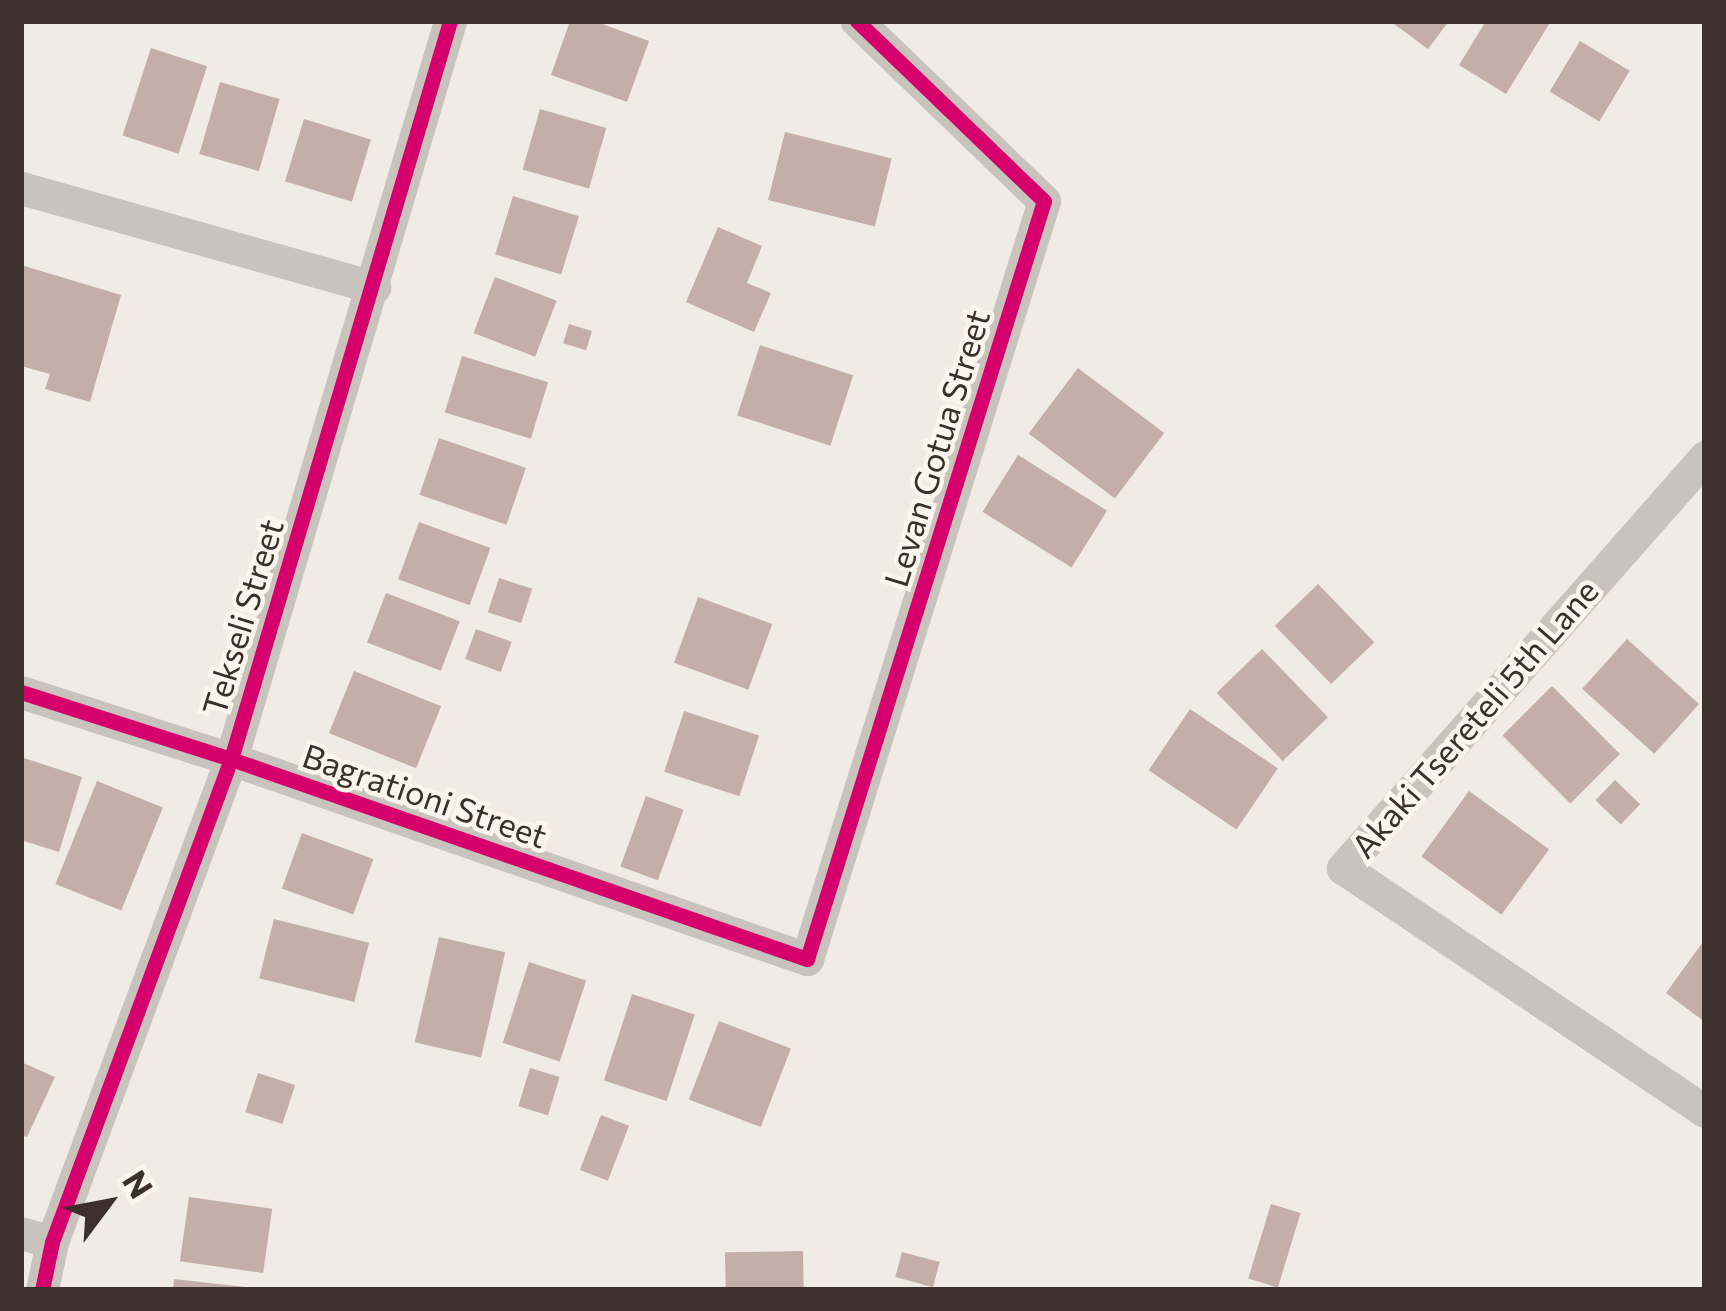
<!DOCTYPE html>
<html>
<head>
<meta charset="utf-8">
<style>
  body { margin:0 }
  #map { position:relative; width:1726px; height:1311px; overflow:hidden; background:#f0ebe5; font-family:Commissioner,sans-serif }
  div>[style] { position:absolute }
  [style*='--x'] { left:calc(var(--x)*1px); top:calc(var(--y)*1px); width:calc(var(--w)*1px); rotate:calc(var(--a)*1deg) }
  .building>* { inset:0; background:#c3afa7; transform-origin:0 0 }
  .minor>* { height:33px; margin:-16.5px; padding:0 16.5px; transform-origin:16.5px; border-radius:16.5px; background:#c9c3be }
  .cycleway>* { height:15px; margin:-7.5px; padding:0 7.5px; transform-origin:7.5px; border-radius:7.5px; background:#d6006c }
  span { translate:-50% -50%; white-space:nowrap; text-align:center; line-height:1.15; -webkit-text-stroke:9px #fbf5ee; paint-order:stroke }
  .street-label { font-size:33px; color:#3b302b }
  .frame { position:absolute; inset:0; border:24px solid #3b302b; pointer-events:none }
  .north { position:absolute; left:48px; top:1143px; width:120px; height:120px; -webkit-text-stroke:9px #fbf5ee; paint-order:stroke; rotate:58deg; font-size:33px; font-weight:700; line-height:48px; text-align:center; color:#3b302b }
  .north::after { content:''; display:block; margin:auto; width:42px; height:54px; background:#3b302b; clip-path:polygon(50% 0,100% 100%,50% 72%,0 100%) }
</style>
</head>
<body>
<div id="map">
  <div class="building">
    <div style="clip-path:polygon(570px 21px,594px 21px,649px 41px,627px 102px,551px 75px)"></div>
    <div style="clip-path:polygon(1390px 21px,1449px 21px,1428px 49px)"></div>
    <div style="clip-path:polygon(1486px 21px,1551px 21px,1506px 94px,1459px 65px)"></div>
    <div style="left:1580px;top:41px;width:58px;height:59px;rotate:31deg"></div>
    <div style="left:151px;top:48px;width:59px;height:92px;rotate:18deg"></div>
    <div style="left:220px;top:82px;width:62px;height:75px;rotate:16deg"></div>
    <div style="left:540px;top:109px;width:69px;height:63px;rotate:16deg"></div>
    <div style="left:304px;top:119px;width:70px;height:65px;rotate:17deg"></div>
    <div style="left:785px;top:132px;width:110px;height:70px;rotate:14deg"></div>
    <div style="left:513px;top:196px;width:69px;height:61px;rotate:17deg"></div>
    <div style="clip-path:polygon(718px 227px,762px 246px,747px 283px,771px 293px,754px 332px,686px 302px)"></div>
    <div style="clip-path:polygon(21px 265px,121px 295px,90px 402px,45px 389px,50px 374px,21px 366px)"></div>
    <div style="left:495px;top:277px;width:66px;height:60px;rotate:21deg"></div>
    <div style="left:569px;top:324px;width:24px;height:20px;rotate:17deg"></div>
    <div style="left:760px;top:345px;width:98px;height:74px;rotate:18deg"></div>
    <div style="left:462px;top:356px;width:90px;height:59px;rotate:17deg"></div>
    <div style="left:1078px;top:368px;width:108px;height:82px;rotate:37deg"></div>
    <div style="left:439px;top:438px;width:92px;height:60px;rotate:19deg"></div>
    <div style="left:1018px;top:455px;width:105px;height:67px;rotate:32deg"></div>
    <div style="left:419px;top:522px;width:76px;height:61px;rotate:20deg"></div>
    <div style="left:499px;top:578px;width:35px;height:36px;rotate:18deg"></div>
    <div style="left:1318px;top:584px;width:81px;height:60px;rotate:46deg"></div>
    <div style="left:386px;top:593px;width:79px;height:53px;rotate:21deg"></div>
    <div style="left:698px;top:597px;width:79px;height:70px;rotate:20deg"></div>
    <div style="left:476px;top:629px;width:38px;height:32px;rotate:20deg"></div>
    <div style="left:1627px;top:639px;width:97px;height:67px;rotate:42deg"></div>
    <div style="left:1262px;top:649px;width:95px;height:63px;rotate:46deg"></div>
    <div style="left:354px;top:671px;width:94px;height:67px;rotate:22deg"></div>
    <div style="left:1552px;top:686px;width:96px;height:70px;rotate:45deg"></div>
    <div style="left:1190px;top:709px;width:106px;height:74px;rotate:34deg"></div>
    <div style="left:684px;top:711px;width:79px;height:64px;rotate:18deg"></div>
    <div style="clip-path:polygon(21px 757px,82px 777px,59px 852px,21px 840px)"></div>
    <div style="left:1615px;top:780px;width:35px;height:28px;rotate:44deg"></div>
    <div style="left:97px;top:781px;width:71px;height:111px;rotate:22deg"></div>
    <div style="left:1469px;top:791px;width:99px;height:81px;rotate:36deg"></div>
    <div style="left:646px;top:796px;width:40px;height:75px;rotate:20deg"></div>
    <div style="left:302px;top:833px;width:76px;height:59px;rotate:20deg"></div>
    <div style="left:274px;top:919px;width:98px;height:61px;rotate:14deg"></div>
    <div style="left:439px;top:937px;width:68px;height:108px;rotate:13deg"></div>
    <div style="clip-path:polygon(1705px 939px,1705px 1022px,1666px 993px)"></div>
    <div style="left:529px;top:962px;width:60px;height:85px;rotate:18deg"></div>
    <div style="left:632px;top:994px;width:66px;height:91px;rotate:18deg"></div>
    <div style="left:719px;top:1021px;width:77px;height:84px;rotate:21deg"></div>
    <div style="clip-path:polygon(21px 1062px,55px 1077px,27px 1137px,21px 1135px)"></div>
    <div style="left:530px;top:1068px;width:31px;height:40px;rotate:17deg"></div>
    <div style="left:258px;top:1073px;width:39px;height:41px;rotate:18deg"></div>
    <div style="left:601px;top:1115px;width:30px;height:59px;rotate:21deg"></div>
    <div style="left:189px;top:1197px;width:84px;height:65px;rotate:8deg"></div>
    <div style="left:1271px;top:1204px;width:31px;height:78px;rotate:17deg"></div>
    <div style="left:803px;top:1251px;width:39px;height:78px;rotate:89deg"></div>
    <div style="left:902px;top:1252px;width:39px;height:26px;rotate:15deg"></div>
    <div style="clip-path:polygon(174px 1279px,245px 1287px,245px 1290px,173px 1290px)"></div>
  </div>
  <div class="minor">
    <div style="--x:21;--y:188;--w:367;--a:15.7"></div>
    <div style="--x:1705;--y:457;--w:548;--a:131.37"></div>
    <div style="--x:1343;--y:868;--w:436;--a:33.9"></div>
    <div style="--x:21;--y:692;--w:220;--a:17.7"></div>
    <div style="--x:231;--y:759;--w:610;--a:19.15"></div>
    <div style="--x:807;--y:959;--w:794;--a:-72.64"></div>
    <div style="--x:1044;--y:201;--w:260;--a:-136.1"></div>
    <div style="--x:21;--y:1233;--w:32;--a:16"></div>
    <div style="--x:42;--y:1290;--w:49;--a:-78.2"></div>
    <div style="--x:52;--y:1242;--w:515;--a:-69.67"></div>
    <div style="--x:231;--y:759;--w:770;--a:-73.47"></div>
  </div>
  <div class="cycleway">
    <div style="--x:21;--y:692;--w:220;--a:17.7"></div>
    <div style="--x:231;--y:759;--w:610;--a:19.15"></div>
    <div style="--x:807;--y:959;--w:794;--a:-72.64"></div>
    <div style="--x:1044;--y:201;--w:260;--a:-136.1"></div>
    <div style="--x:42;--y:1290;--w:49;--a:-78.2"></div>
    <div style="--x:52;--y:1242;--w:515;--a:-69.67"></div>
    <div style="--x:231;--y:759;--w:770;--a:-73.47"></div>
  </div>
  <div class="street-label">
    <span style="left:936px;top:448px;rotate:-73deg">Levan Gotua Street</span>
    <span style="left:242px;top:617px;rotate:-73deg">Tekseli Street</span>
    <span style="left:1474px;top:718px;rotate:-49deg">Akaki Tsereteli 5th Lane</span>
    <span style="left:425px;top:795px;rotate:19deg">Bagrationi Street</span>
  </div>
  <div class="frame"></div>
  <div class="north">N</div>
</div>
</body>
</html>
